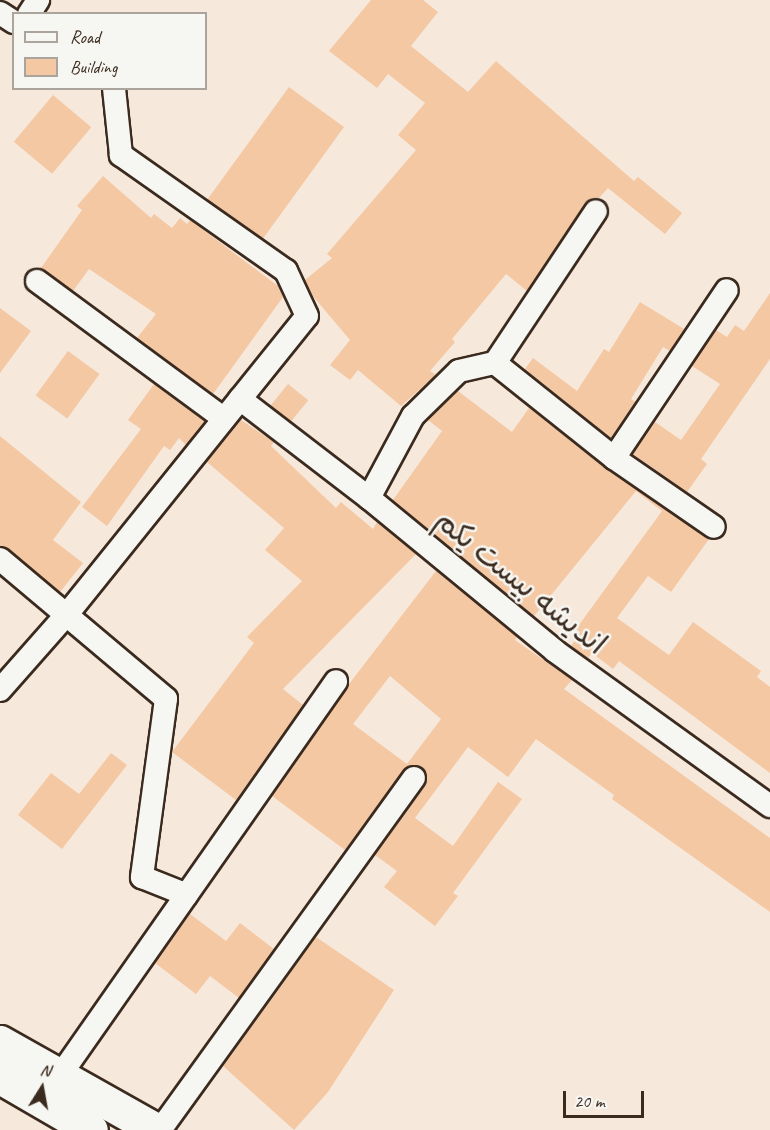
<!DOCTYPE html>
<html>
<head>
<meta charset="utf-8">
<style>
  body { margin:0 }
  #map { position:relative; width:770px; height:1130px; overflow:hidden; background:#f6e8db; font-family:Caveat,"Playpen Sans Arabic",sans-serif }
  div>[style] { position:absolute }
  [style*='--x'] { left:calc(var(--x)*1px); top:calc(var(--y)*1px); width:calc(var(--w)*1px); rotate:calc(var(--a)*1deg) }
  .building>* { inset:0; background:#f5c8a4; transform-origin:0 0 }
  .roads { filter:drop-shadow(2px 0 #3b2a1e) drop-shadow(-2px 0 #3b2a1e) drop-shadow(0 2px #3b2a1e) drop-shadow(0 -2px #3b2a1e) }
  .street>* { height:22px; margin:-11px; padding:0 11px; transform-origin:11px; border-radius:11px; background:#f6f6f2 }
  .secondary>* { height:33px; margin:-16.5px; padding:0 16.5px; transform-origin:16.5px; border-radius:16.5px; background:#f6f6f2 }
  span { translate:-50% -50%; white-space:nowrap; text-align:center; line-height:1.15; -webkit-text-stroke:5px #f6f6f2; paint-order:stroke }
  .street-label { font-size:30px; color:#3b2a1e }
  .legend { position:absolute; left:12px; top:12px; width:195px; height:78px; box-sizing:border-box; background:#f6f6f2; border:2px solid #aba49d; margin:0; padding:8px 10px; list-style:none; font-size:18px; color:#3b2a1e }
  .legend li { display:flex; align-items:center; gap:12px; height:30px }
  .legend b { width:30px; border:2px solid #aba49d }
  .north { position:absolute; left:12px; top:1058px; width:60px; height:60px; -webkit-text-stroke:4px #f6f6f2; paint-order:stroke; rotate:11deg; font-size:16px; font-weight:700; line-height:24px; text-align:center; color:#3b2a1e }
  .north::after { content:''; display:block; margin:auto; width:21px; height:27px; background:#3b2a1e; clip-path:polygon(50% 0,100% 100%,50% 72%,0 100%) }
  .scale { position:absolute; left:563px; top:1091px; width:81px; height:27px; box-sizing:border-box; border:3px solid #3b2a1e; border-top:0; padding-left:8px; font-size:18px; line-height:21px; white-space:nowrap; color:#3b2a1e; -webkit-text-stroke:4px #f6f6f2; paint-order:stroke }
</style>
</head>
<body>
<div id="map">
  <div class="building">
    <div style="clip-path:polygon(371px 0,423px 0,438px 12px,411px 46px,468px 92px,496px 61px,634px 181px,638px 177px,682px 213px,665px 234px,608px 188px,599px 198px,590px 199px,527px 291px,506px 274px,452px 339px,455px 342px,430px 371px,436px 375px,401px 406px,358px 370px,350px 380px,330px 365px,350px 340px,312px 295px,305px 280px,332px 258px,327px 254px,416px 150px,398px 135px,425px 103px,388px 74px,377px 88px,329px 51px)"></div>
    <div style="left:289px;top:87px;width:68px;height:139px;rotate:36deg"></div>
    <div style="left:53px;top:95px;width:50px;height:61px;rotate:40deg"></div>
    <div style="clip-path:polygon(103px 176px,151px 218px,154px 214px,172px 228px,180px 218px,187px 224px,190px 220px,278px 286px,283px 297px,213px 394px,137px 338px,156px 314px,89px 269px,73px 291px,41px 268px,82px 210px,77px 206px)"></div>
    <div style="clip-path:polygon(770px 293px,770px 359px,701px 459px,707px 464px,687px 492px,633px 454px,655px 422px,681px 440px,720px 384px,692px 366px,716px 330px,727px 337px,735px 325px,744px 331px)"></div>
    <div style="clip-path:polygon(640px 302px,684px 329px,670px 351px,663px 347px,631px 399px,636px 402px,611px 438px,525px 369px,533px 358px,577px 391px,604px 349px,609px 352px)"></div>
    <div style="clip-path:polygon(0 308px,31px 331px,0 373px)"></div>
    <div style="left:68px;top:351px;width:39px;height:55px;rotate:36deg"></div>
    <div style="clip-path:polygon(154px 384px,205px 422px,186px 445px,179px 438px,170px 450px,164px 446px,107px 526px,82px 507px,141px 429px,128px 420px)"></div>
    <div style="left:288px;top:384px;width:26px;height:28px;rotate:39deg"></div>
    <div style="clip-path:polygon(458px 391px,512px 432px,529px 408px,606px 469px,709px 539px,671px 592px,648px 576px,617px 618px,669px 655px,693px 622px,761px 671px,757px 677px,770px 687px,770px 773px,619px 661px,613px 669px,592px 653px,588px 658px,571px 646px,580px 632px,576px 629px,662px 511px,636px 491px,534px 616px,393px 500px,442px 431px,428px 420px)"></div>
    <div style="clip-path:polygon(241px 420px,274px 442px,271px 446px,336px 508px,341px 502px,373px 529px,377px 522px,416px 554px,283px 689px,303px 705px,236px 800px,172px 752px,254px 643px,247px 637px,302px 581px,265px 550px,284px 528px,207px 462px)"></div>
    <div style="clip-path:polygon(0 436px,81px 502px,53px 540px,83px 563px,60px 592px,9px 549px,0 546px)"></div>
    <div style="clip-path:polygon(evenodd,436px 571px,517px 637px,515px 640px,572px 680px,564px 689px,770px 838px,770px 912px,612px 799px,614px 795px,536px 739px,508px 777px,468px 747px,415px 818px,453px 846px,498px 782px,522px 799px,453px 893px,458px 896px,435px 926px,384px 887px,397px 871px,375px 855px,425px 786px,427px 779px,422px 767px,415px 765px,403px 770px,345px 850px,272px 796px,349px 684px,436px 571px,390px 676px,441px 719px,407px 764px,353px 724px,390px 676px)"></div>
    <div style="clip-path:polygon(111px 753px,127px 765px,62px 849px,18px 815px,51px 773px,79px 794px)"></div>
    <div style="clip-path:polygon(190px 914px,226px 941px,240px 923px,274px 949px,239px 998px,210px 976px,196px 994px,155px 963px)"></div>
    <div style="clip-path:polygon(316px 937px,394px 990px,328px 1092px,294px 1130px,223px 1066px)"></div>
  </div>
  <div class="roads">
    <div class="street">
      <div style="--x:0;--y:13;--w:17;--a:33"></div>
      <div style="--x:29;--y:14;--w:17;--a:-57"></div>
      <div style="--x:37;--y:281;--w:232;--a:36.4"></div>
      <div style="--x:495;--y:363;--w:152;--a:38.6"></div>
      <div style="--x:614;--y:458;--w:121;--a:34.6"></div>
      <div style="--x:240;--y:399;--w:163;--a:37.5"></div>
      <div style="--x:369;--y:498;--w:241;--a:39.4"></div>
      <div style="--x:555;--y:651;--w:265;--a:35.8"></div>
      <div style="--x:614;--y:458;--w:202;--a:-56.1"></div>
      <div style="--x:369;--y:498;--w:93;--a:-61.8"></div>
      <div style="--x:413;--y:416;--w:64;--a:-44.4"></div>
      <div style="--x:459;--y:371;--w:37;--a:-13"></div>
      <div style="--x:495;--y:363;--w:182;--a:-56.4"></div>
      <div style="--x:0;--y:559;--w:217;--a:40.1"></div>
      <div style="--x:166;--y:699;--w:180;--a:97.7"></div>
      <div style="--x:142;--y:877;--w:48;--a:21.8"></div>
      <div style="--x:0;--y:690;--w:103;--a:-48.6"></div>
      <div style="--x:68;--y:613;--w:381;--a:-51.2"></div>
      <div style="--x:307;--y:316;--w:50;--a:-115"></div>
      <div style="--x:286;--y:271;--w:202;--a:-144.9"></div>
      <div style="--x:121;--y:155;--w:67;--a:-96"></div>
      <div style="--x:59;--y:1077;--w:483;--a:-55"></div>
      <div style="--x:160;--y:1130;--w:434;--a:-54.2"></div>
    </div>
    <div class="secondary">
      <div style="--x:0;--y:1042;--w:179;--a:29.4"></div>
      <div style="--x:0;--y:1077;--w:105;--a:30.2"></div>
    </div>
  </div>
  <div class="street-label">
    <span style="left:521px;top:582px;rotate:39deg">اندیشه بیست یکم</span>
  </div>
  <ul class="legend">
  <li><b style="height:8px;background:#f6f6f2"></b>Road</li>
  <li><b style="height:16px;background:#f5c8a4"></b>Building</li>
  </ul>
  <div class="north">N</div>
  <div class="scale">20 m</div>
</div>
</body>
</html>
